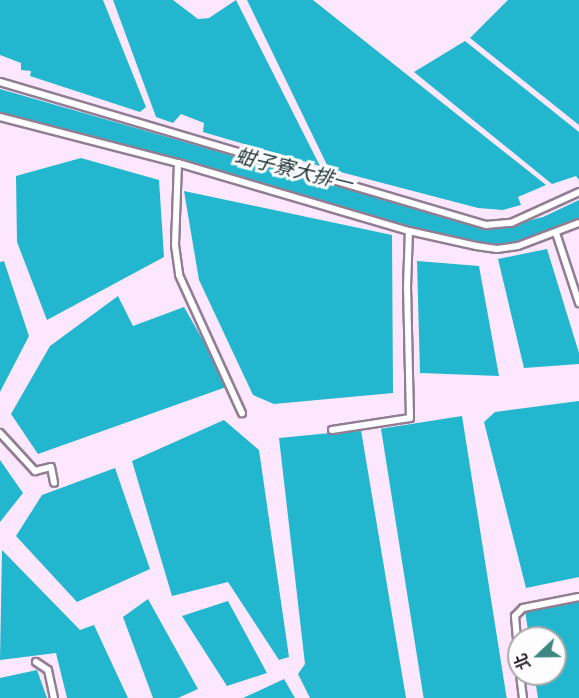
<!DOCTYPE html>
<html>
<head>
<meta charset="utf-8">
<style>
  body { margin:0 }
  #map { position:relative; width:579px; height:698px; overflow:hidden; background:#fde7ff; font-family:"Golos Text","Noto Sans TC",sans-serif }
  div>[style] { position:absolute }
  [style*='--x'] { left:calc(var(--x)*1px); top:calc(var(--y)*1px); width:calc(var(--w)*1px); rotate:calc(var(--a)*1deg) }
  .water>* { inset:0; background:#22b7cf; transform-origin:0 0 }
  .roads { filter:drop-shadow(2px 0 #917e93) drop-shadow(-2px 0 #917e93) drop-shadow(0 2px #917e93) drop-shadow(0 -2px #917e93) }
  .service>* { height:6px; margin:-3px; padding:0 3px; transform-origin:3px; border-radius:3px; background:#fff }
  span { translate:-50% -50%; white-space:nowrap; text-align:center; line-height:1.15; -webkit-text-stroke:6px #fdfdfd; paint-order:stroke }
  .water-label { font-size:20px; color:#20363b; font-style:italic }
  .north { position:absolute; left:507px; top:626px; width:60px; height:60px; box-sizing:border-box; background:#fdfdfd; border:2px solid #a9a7aa; border-radius:50%; rotate:248deg; font-size:16px; font-weight:700; line-height:24px; text-align:center; color:#2c252d }
  .north::after { content:''; display:block; margin:auto; width:21px; height:27px; background:#3e8682; clip-path:polygon(50% 0,100% 100%,50% 72%,0 100%) }
</style>
</head>
<body>
<div id="map">
  <div class="water">
    <div style="clip-path:polygon(0 0,103px 0,146px 107px,140px 112px,30px 76px,31px 71px,21px 70px,21px 63px,0 55px)"></div>
    <div style="clip-path:polygon(113px 0,173px 0,198px 19px,209px 18px,236px 0,320px 166px,203px 132px,204px 123px,181px 114px,173px 123px,156px 117px)"></div>
    <div style="clip-path:polygon(247px 0,313px 0,546px 185px,518px 197px,521px 205px,503px 210px,478px 208px,329px 169px)"></div>
    <div style="clip-path:polygon(508px 0,579px 0,579px 125px,470px 38px)"></div>
    <div style="clip-path:polygon(465px 41px,579px 132px,579px 180px,576px 176px,552px 184px,414px 72px)"></div>
    <div style="clip-path:polygon(0 89px,491px 230px,543px 217px,579px 200px,579px 219px,545px 235px,511px 246px,480px 245px,0 116px)"></div>
    <div style="clip-path:polygon(81px 158px,159px 180px,164px 257px,47px 320px,17px 242px,16px 176px)"></div>
    <div style="clip-path:polygon(184px 191px,392px 235px,393px 393px,274px 404px,253px 395px,199px 280px)"></div>
    <div style="clip-path:polygon(547px 249px,579px 353px,579px 364px,524px 368px,498px 259px)"></div>
    <div style="clip-path:polygon(4px 261px,29px 336px,0 392px,0 262px)"></div>
    <div style="clip-path:polygon(417px 261px,479px 266px,499px 376px,420px 373px)"></div>
    <div style="clip-path:polygon(118px 296px,133px 326px,184px 307px,229px 386px,38px 454px,11px 414px,50px 346px)"></div>
    <div style="clip-path:polygon(579px 401px,579px 577px,526px 588px,484px 422px,495px 412px)"></div>
    <div style="left:462px;top:416px;width:286px;height:82px;rotate:81deg"></div>
    <div style="clip-path:polygon(224px 420px,259px 450px,289px 657px,279px 660px,228px 582px,172px 596px,132px 461px)"></div>
    <div style="clip-path:polygon(361px 430px,406px 698px,310px 698px,298px 674px,305px 664px,279px 438px)"></div>
    <div style="clip-path:polygon(0 460px,23px 493px,0 522px)"></div>
    <div style="clip-path:polygon(115px 468px,150px 569px,77px 602px,16px 536px,42px 495px)"></div>
    <div style="clip-path:polygon(2px 550px,80px 630px,94px 625px,128px 698px,67px 698px,56px 653px,0 660px)"></div>
    <div style="clip-path:polygon(148px 599px,198px 689px,178px 698px,153px 698px,123px 617px)"></div>
    <div style="clip-path:polygon(579px 600px,579px 698px,538px 698px,534px 674px,555px 674px,555px 638px,529px 638px,525px 610px)"></div>
    <div style="clip-path:polygon(228px 601px,267px 673px,227px 686px,182px 616px)"></div>
    <div style="clip-path:polygon(37px 670px,47px 698px,0 698px,0 678px)"></div>
    <div style="clip-path:polygon(284px 679px,295px 698px,243px 698px)"></div>
  </div>
  <div class="roads">
    <div class="service">
      <div style="--x:0;--y:82;--w:507;--a:16.4"></div>
      <div style="--x:486;--y:225;--w:25;--a:-5"></div>
      <div style="--x:511;--y:223;--w:75;--a:-24.5"></div>
      <div style="--x:0;--y:117;--w:184;--a:14.5"></div>
      <div style="--x:178;--y:163;--w:241;--a:16.4"></div>
      <div style="--x:409;--y:231;--w:69;--a:12.6"></div>
      <div style="--x:476;--y:246;--w:21;--a:8"></div>
      <div style="--x:497;--y:249;--w:21;--a:-8"></div>
      <div style="--x:518;--y:246;--w:65;--a:-20.7"></div>
      <div style="--x:178;--y:163;--w:82;--a:92.1"></div>
      <div style="--x:175;--y:245;--w:30;--a:82"></div>
      <div style="--x:179;--y:275;--w:152;--a:65.5"></div>
      <div style="--x:556;--y:233;--w:74;--a:71.8"></div>
      <div style="--x:332;--y:430;--w:79;--a:-8.7"></div>
      <div style="--x:410;--y:418;--w:131;--a:-91.3"></div>
      <div style="--x:407;--y:287;--w:56;--a:-88"></div>
      <div style="--x:0;--y:433;--w:52;--a:47.4"></div>
      <div style="--x:35;--y:471;--w:16;--a:-14"></div>
      <div style="--x:51;--y:467;--w:16;--a:79"></div>
      <div style="--x:36;--y:662;--w:14;--a:34"></div>
      <div style="--x:48;--y:670;--w:29;--a:78"></div>
      <div style="--x:519;--y:662;--w:46;--a:-95"></div>
      <div style="--x:515;--y:616;--w:11;--a:-45"></div>
      <div style="--x:523;--y:608;--w:57;--a:-11.1"></div>
      <div style="--x:520;--y:674;--w:24;--a:83"></div>
    </div>
  </div>
  <div class="water-label">
    <span style="left:294px;top:169px;rotate:14deg">蚶子寮大排一</span>
  </div>
  <div class="north">北</div>
</div>
</body>
</html>
